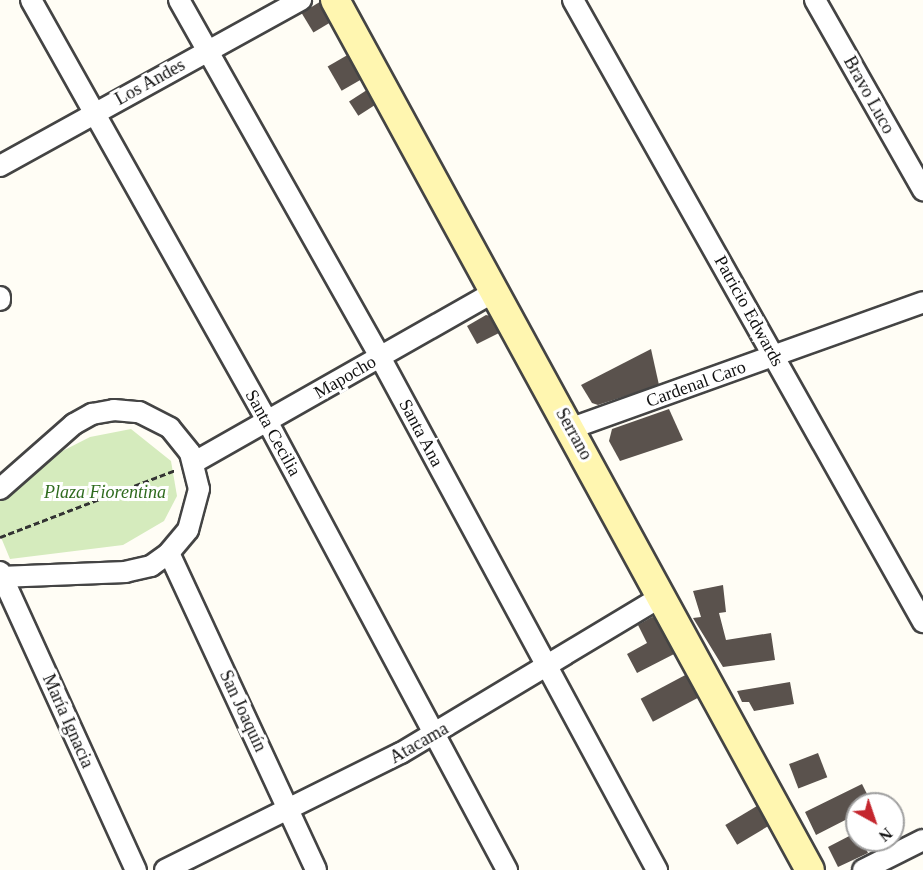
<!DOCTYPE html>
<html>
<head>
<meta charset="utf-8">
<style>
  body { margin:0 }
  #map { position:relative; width:923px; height:870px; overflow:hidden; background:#fffdf5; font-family:Georgia,serif }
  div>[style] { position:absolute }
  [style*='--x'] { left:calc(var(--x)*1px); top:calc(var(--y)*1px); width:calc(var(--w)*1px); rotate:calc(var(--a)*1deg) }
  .green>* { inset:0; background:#d5ebbd }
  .building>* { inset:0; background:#5a524d; transform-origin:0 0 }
  .path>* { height:3px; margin-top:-1.5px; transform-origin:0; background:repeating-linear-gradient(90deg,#333 0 6px,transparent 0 9px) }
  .roads { filter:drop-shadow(2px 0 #444) drop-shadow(-2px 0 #444) drop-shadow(0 2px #444) drop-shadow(0 -2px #444) }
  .minor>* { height:20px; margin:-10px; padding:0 10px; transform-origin:10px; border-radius:10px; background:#fff }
  .secondary>* { height:28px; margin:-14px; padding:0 14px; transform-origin:14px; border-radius:14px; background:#fff6b0 }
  span { translate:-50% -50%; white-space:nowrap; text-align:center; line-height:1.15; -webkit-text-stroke:6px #fff; paint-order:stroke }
  .street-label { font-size:18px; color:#111 }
  .park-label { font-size:18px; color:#2f6b1f; font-style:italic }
  .north { position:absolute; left:845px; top:792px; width:60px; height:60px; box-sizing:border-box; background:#fff; border:2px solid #a0a0a0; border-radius:50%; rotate:140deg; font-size:16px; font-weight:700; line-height:24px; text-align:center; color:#111 }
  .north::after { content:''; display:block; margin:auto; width:21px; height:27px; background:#c4262e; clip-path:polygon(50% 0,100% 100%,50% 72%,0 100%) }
</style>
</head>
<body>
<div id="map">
  <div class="green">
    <div style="clip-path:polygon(131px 429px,171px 461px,177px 496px,164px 521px,123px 545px,10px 559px,0 535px,0 497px,35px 465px,90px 437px)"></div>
  </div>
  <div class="building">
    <div style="left:323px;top:0;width:23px;height:25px;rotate:59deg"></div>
    <div style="left:351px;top:53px;width:28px;height:27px;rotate:60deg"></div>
    <div style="left:370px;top:88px;width:17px;height:25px;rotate:57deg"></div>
    <div style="clip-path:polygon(486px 315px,495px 317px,503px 331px,477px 344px,467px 326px)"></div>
    <div style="clip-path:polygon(651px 349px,659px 385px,598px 405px,592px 403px,581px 385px)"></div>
    <div style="clip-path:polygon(669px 409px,683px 440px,620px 461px,609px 441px,612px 429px)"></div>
    <div style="clip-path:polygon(723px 585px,726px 612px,719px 613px,726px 640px,771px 633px,775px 660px,723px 667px,693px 618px,701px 617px,693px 591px)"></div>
    <div style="clip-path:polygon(652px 617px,661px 619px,678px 652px,637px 673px,627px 654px,647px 643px,638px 625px)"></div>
    <div style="left:691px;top:672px;width:26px;height:57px;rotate:62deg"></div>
    <div style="clip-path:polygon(790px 682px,794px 704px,754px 711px,749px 702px,742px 702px,737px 691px)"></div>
    <div style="left:818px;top:753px;width:26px;height:31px;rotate:69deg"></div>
    <div style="clip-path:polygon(862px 784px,872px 804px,857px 804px,857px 814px,816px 835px,805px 812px)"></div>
    <div style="left:757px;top:806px;width:23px;height:37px;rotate:59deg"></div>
    <div style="clip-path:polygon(857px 832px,857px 840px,862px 840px,868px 853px,838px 867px,828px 847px)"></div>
  </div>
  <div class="path">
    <div style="--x:0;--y:537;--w:187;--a:-20.9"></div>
  </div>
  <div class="roads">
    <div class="minor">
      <div style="--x:31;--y:0;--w:483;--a:60.7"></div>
      <div style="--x:267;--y:421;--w:509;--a:61.87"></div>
      <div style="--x:179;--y:0;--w:410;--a:60.6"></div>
      <div style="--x:380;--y:357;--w:583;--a:61.63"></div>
      <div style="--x:573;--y:0;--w:714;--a:60.63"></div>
      <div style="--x:815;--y:0;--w:219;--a:60.4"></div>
      <div style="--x:0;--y:166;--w:344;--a:-28.9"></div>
      <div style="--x:0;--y:297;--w:3;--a:90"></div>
      <div style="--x:572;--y:428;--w:373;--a:-19.7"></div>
      <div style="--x:193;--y:463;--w:348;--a:-29.6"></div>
      <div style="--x:0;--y:489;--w:98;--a:-41.3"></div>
      <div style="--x:74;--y:424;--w:21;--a:-29"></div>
      <div style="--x:92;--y:414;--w:22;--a:-10"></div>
      <div style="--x:114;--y:410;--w:25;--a:5"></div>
      <div style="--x:139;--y:412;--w:35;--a:27"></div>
      <div style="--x:170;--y:428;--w:32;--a:51"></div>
      <div style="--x:190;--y:453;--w:37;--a:76"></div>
      <div style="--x:199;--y:489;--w:42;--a:105"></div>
      <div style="--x:188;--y:530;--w:30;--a:130"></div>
      <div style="--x:169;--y:553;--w:22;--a:144"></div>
      <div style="--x:151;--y:566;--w:26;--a:167"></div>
      <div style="--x:126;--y:572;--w:126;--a:177.7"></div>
      <div style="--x:169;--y:553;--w:349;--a:65.1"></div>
      <div style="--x:0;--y:572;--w:328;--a:65.5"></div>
      <div style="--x:165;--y:870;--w:263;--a:-26.4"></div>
      <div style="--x:401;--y:753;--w:305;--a:-31"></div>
      <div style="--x:863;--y:870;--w:67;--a:-26.6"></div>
    </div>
    <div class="secondary">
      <div style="--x:335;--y:0;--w:991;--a:61.37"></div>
    </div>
  </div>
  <div class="street-label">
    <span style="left:150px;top:82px;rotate:-29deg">Los Andes</span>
    <span style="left:869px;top:95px;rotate:61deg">Bravo Luco</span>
    <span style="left:749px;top:311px;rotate:61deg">Patricio Edwards</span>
    <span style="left:345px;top:377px;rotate:-30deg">Mapocho</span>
    <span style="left:696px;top:384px;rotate:-20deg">Cardenal Caro</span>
    <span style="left:273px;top:433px;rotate:61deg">Santa Cecilia</span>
    <span style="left:421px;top:433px;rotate:62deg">Santa Ana</span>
    <span style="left:574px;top:434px;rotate:61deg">Serrano</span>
    <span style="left:243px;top:711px;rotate:65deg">San Joaquín</span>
    <span style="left:68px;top:721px;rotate:66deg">María Ignacia</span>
    <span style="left:419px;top:743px;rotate:-30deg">Atacama</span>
  </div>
  <div class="park-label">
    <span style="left:105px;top:492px">Plaza Fiorentina</span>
  </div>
  <div class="north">N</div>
</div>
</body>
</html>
